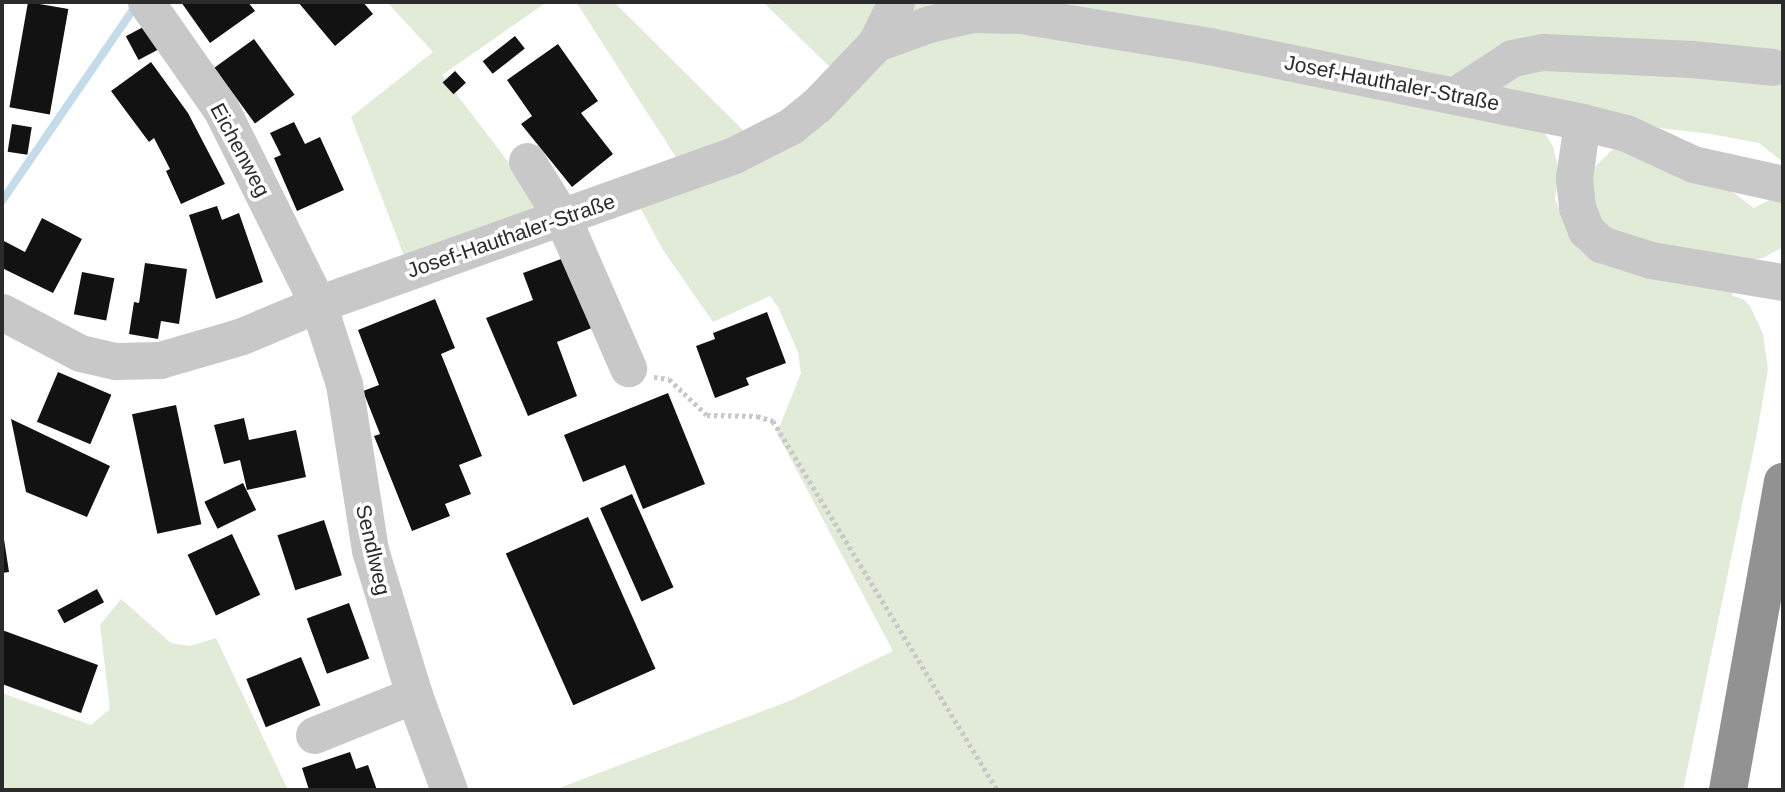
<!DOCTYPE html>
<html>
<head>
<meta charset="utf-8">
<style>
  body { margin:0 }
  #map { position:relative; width:1785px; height:792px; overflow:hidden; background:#fff; font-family:Helvetica,sans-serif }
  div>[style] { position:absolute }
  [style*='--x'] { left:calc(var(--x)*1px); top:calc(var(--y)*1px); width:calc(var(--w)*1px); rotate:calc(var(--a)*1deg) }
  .green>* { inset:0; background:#e2ead8 }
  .stream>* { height:8px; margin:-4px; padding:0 4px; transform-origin:4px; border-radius:4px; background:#c4dcea }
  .building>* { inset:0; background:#121212; transform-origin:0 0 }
  .path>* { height:4.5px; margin-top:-2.25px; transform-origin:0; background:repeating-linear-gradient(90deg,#c8c8c8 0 3.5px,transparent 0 7px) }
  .minor>* { height:37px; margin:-18.5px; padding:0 18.5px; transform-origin:18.5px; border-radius:18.5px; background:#c8c8c8 }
  .highway>* { height:38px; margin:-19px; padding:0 19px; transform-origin:19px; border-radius:19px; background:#929292 }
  span { translate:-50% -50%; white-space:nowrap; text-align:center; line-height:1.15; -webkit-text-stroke:7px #fff; paint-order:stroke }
  .street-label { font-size:21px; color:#2b2b2b }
  .frame { position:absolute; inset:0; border:4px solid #2b2b2b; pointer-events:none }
</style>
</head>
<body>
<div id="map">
  <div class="green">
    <div style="clip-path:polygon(387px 2px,547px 2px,442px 75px,547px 213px,406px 261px,351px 117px,433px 52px)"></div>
    <div style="clip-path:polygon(576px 2px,614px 2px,748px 135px,835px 72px,763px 2px,1783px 2px,1783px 162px,1759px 143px,1711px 134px,1643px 126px,1541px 128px,1553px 146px,1559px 172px,1555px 199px,1572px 238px,1730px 288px,1733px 296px,1743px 299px,1750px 306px,1763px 334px,1768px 369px,1757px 433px,1683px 790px,554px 790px,792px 700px,893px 651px,777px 433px,801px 373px,798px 352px,778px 307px,770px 296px,713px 322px,663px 250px,626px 181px,679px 162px)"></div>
    <div style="clip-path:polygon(1625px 147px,1662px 163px,1679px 178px,1730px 190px,1754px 208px,1781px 194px,1783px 184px,1783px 247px,1763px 258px,1744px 261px,1632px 242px,1598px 221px,1590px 172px,1612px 150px)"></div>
    <div style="clip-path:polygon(121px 599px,171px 643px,190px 646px,216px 638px,288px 790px,2px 790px,2px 693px,91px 725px,110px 709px,100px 625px)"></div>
  </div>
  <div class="stream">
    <div style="--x:2;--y:201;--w:239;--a:-55.6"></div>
  </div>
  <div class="building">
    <div style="left:28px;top:2px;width:41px;height:107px;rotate:10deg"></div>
    <div style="clip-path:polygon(181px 2px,248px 2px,255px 11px,210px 43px)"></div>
    <div style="clip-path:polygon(298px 2px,363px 2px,373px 14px,335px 46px)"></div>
    <div style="left:147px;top:25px;width:27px;height:24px;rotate:62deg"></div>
    <div style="left:515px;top:36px;width:16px;height:41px;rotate:52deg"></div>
    <div style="left:254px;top:39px;width:69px;height:49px;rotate:54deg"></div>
    <div style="clip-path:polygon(558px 44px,598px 101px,581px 113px,613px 154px,572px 187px,521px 124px,532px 116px,507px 80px)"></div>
    <div style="clip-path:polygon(151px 62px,188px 113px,225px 184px,181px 204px,166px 171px,170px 169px,154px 138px,149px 142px,111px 91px)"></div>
    <div style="left:455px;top:71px;width:16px;height:17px;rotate:47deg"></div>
    <div style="clip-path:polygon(294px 122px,305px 144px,320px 137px,344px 190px,297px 211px,274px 158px,281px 155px,270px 133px)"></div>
    <div style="left:12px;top:124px;width:20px;height:28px;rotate:9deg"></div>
    <div style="clip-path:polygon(217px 206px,222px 220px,239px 213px,263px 282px,216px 299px,189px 215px)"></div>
    <div style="clip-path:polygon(42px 218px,82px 239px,53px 293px,2px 268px,2px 240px,25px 252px)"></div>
    <div style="clip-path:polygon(572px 255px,599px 325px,557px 342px,577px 396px,528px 416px,486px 318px,533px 300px,523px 273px)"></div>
    <div style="clip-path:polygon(145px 263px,187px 269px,179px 324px,161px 321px,158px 339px,129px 334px,134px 302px,139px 303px)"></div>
    <div style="left:82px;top:272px;width:33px;height:43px;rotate:11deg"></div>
    <div style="clip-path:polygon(435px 299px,455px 348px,441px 354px,482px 456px,459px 465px,471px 494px,445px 504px,450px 516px,412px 531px,374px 436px,380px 434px,363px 391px,379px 385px,358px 330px)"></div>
    <div style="clip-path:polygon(767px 312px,786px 363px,746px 378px,749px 385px,715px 398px,696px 346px,715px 339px,713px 333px)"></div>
    <div style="left:58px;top:372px;width:58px;height:54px;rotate:23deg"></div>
    <div style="clip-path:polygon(668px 393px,705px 484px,643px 509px,625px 465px,583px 482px,564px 435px)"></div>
    <div style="left:176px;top:405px;width:122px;height:45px;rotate:78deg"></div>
    <div style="clip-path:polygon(244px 418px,249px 440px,296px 430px,306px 477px,247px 490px,240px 460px,224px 464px,214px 425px)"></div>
    <div style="clip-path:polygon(11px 419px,110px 466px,87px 517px,26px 492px)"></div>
    <div style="left:243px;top:483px;width:30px;height:43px;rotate:64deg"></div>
    <div style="left:632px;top:494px;width:102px;height:35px;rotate:66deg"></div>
    <div style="left:588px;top:517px;width:166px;height:90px;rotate:66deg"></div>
    <div style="left:324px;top:520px;width:58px;height:49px;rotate:72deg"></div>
    <div style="clip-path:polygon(2px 526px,9px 572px,2px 573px)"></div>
    <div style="left:232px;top:534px;width:67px;height:49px;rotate:65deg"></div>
    <div style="left:97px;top:589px;width:15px;height:45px;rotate:62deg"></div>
    <div style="left:349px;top:603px;width:59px;height:45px;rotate:70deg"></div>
    <div style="clip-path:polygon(2px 630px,98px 665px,81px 713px,2px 684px)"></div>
    <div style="left:301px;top:657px;width:52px;height:59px;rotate:68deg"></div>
    <div style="clip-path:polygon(350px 752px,356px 769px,368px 765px,377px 790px,309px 790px,302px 768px)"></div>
  </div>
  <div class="path">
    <div style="--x:654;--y:377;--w:15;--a:8"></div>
    <div style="--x:669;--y:379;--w:52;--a:43.5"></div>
    <div style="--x:707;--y:415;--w:50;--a:1.1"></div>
    <div style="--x:757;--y:416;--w:17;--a:17"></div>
    <div style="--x:773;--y:421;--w:432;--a:58.7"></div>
  </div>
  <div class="minor">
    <div style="--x:146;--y:2;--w:131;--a:55"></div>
    <div style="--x:221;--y:109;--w:218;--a:63.6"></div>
    <div style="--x:318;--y:304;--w:84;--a:72"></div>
    <div style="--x:344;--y:384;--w:168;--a:81.1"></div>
    <div style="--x:370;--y:550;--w:152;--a:73.1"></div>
    <div style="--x:414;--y:695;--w:101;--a:69.8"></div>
    <div style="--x:876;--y:43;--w:46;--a:-64"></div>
    <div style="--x:1454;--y:96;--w:69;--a:-33.2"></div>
    <div style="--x:1512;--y:58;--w:33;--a:-11"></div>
    <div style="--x:1544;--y:52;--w:148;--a:2.7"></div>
    <div style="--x:1692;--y:59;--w:81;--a:5.6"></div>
    <div style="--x:1582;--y:122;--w:57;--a:98.1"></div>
    <div style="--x:1574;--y:178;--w:29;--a:84"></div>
    <div style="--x:1577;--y:207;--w:25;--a:69"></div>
    <div style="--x:1586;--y:230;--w:21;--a:43"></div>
    <div style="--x:1601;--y:244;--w:52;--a:17.7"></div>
    <div style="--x:1651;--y:260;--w:134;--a:9.5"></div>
    <div style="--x:527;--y:161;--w:68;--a:58.2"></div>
    <div style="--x:563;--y:219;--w:163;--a:66.4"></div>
    <div style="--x:2;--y:312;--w:88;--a:27.7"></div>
    <div style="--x:80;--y:353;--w:37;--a:13"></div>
    <div style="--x:116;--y:361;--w:44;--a:-1.3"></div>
    <div style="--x:160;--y:360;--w:85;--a:-16.3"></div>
    <div style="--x:242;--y:336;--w:82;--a:-22.8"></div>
    <div style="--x:318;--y:304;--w:442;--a:-19.7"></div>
    <div style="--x:734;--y:155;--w:64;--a:-27"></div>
    <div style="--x:791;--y:126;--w:33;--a:-39"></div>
    <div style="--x:817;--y:105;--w:86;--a:-46.4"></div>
    <div style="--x:876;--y:43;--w:56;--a:-19.7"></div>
    <div style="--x:929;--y:24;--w:44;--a:-13.1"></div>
    <div style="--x:972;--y:14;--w:48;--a:1.2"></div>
    <div style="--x:1020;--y:15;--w:192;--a:9.3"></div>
    <div style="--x:1209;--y:46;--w:381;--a:11.5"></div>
    <div style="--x:1582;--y:122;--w:45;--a:14"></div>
    <div style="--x:1626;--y:133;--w:74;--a:24.8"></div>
    <div style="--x:1693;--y:164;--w:92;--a:12.5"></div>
    <div style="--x:314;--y:735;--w:108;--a:-21.8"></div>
  </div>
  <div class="highway">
    <div style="--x:1728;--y:790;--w:313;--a:-79.9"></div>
  </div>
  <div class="street-label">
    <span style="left:1392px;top:83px;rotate:11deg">Josef-Hauthaler-Straße</span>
    <span style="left:240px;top:150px;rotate:62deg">Eichenweg</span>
    <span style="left:511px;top:236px;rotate:-19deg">Josef-Hauthaler-Straße</span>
    <span style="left:373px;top:550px;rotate:77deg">Sendlweg</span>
  </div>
  <div class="frame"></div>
</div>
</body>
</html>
